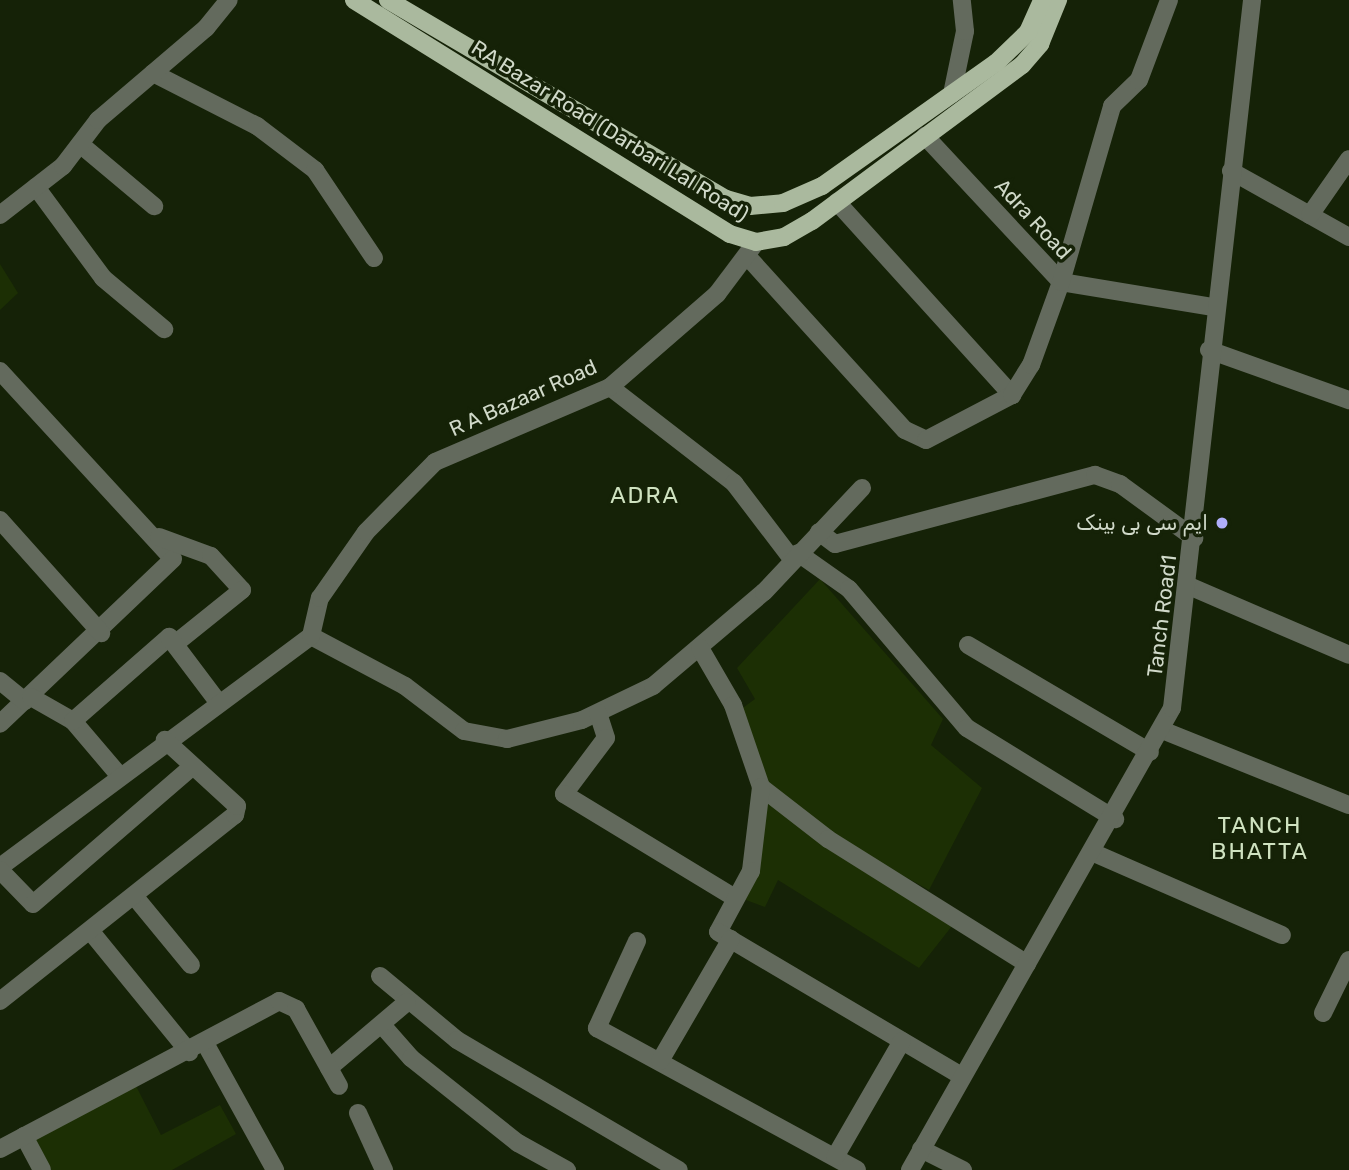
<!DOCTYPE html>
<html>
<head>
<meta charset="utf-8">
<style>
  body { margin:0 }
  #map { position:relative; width:1349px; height:1170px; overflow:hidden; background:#152207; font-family:Rubik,Vazirmatn,sans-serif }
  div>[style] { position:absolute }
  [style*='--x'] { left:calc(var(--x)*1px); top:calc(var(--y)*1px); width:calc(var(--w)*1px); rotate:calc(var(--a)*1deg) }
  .green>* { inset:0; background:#1c2f04 }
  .minor>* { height:18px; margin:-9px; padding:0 9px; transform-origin:9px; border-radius:9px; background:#636a5d }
  .major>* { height:18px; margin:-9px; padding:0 9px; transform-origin:9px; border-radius:9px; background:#aab99e }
  .dots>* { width:19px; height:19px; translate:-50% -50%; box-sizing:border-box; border:4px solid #152207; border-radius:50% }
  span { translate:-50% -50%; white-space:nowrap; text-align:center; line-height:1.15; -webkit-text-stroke:7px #152207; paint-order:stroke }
  .street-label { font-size:21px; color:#d0d9c9 }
  .poi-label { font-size:21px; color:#d0d9c9 }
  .right { translate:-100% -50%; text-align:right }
  .neighbourhood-label { font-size:23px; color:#cfe2c0; letter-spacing:2px }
</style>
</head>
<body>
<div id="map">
  <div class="green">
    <div style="clip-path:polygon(0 264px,18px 293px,0 310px)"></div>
    <div style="clip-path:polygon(820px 579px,943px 719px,931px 745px,982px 788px,929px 890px,830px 835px,764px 781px,740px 710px,755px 699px,737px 668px)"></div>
    <div style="clip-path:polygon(765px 801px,952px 926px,919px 968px,778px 880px,765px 907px,746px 900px)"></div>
    <div style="clip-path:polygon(134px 1082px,161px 1135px,220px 1105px,236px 1134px,172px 1170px,49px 1170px,30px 1136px)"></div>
  </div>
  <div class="minor">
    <div style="--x:153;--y:73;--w:117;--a:27"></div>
    <div style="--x:257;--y:126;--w:73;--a:37.2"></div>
    <div style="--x:315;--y:170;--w:106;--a:56.2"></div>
    <div style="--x:952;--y:94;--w:64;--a:-78.3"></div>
    <div style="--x:965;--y:31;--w:31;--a:-96"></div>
    <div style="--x:925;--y:136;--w:200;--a:47"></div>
    <div style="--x:1061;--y:282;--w:153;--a:9.4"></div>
    <div style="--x:80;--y:144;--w:97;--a:40"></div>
    <div style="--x:1231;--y:171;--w:135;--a:29.2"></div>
    <div style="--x:36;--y:187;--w:113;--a:53.6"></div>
    <div style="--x:103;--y:278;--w:80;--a:39.9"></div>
    <div style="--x:837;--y:202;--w:261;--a:47.8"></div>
    <div style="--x:0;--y:215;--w:80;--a:-37.9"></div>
    <div style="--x:63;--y:166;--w:58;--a:-52.7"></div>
    <div style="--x:98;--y:120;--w:142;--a:-40.4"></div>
    <div style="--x:206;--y:28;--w:36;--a:-51"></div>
    <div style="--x:1310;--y:215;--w:68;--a:-55.1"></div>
    <div style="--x:747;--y:256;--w:235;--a:47.8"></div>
    <div style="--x:905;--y:430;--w:23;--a:25"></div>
    <div style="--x:926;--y:440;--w:97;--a:-27.6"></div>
    <div style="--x:1012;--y:395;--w:36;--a:-58"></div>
    <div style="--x:1031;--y:365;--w:88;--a:-70.1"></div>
    <div style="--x:1061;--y:282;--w:183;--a:-73.8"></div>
    <div style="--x:1112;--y:106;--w:37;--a:-44"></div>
    <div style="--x:1139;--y:80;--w:85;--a:-69.4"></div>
    <div style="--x:1209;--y:350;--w:149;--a:19.7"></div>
    <div style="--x:0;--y:371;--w:255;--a:47.4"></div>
    <div style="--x:173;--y:559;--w:239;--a:136.4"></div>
    <div style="--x:610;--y:387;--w:157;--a:37.7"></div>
    <div style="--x:734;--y:483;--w:96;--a:52.7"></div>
    <div style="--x:0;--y:520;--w:152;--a:48.2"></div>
    <div style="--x:819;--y:532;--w:20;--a:37"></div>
    <div style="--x:835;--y:544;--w:269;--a:-14.9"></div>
    <div style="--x:1095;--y:475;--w:27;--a:20"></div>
    <div style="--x:1120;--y:484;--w:92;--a:36.1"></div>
    <div style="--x:159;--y:537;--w:55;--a:20.1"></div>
    <div style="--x:211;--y:556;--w:46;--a:47.6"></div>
    <div style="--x:242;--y:590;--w:85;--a:141.2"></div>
    <div style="--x:798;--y:553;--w:62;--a:35.2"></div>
    <div style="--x:849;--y:589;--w:182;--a:49.7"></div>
    <div style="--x:967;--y:728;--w:174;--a:31.6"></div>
    <div style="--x:1189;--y:586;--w:174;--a:23.3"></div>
    <div style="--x:311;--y:636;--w:106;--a:28"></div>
    <div style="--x:405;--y:686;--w:74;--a:37.3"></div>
    <div style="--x:464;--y:731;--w:44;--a:10.5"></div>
    <div style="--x:507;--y:739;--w:77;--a:-14.2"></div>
    <div style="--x:582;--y:720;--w:79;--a:-25.6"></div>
    <div style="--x:653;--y:686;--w:145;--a:-40.3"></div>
    <div style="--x:764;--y:592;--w:143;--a:-46.7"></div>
    <div style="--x:968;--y:645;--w:211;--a:30.5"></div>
    <div style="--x:700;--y:648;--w:66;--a:59.9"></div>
    <div style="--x:733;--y:705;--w:87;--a:71.1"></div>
    <div style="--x:761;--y:787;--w:85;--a:37.8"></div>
    <div style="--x:828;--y:839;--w:235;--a:32.1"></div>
    <div style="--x:0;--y:681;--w:32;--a:39"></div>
    <div style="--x:31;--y:697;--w:48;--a:29.7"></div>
    <div style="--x:73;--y:721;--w:71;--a:49.6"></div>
    <div style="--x:598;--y:713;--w:26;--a:72"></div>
    <div style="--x:606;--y:738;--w:70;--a:126.9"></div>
    <div style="--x:564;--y:794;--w:200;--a:31.3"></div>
    <div style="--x:73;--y:721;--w:128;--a:-41.2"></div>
    <div style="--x:169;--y:637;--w:81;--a:53"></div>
    <div style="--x:1162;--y:730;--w:201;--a:21.9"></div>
    <div style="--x:761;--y:787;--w:85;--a:96.8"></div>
    <div style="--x:751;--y:871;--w:69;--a:118.4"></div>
    <div style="--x:718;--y:932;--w:281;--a:30.6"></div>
    <div style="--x:1094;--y:853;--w:205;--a:23.6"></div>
    <div style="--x:0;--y:867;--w:387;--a:-36.6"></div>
    <div style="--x:311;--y:636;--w:39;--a:-77"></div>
    <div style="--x:320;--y:598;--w:80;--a:-55.1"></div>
    <div style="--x:366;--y:532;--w:98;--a:-45.4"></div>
    <div style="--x:435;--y:462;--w:190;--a:-23.2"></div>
    <div style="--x:610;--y:387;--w:142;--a:-41"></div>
    <div style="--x:717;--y:294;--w:65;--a:-53.1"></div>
    <div style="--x:0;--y:870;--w:47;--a:45.9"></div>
    <div style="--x:33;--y:904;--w:211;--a:-40.8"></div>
    <div style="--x:135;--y:897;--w:88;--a:50.5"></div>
    <div style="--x:92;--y:933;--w:154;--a:50.8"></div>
    <div style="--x:637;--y:941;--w:96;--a:114.7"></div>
    <div style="--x:597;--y:1028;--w:296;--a:28.6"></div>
    <div style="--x:380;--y:976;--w:100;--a:39.7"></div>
    <div style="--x:457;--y:1040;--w:257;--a:30.4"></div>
    <div style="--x:0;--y:1001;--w:300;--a:-38.4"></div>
    <div style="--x:235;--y:815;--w:9;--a:-77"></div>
    <div style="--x:237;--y:806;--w:98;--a:-137.5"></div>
    <div style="--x:1323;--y:1013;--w:59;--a:-63.9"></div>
    <div style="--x:382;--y:1025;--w:44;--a:48.7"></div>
    <div style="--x:411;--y:1058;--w:137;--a:38.5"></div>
    <div style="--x:518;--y:1143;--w:56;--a:28.9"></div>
    <div style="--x:205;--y:1043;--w:145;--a:61.1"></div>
    <div style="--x:660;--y:1061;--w:141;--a:-59.8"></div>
    <div style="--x:329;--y:1068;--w:102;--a:-40.2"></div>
    <div style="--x:358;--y:1113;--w:63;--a:65.5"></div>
    <div style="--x:24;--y:1136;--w:38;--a:62"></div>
    <div style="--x:0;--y:1149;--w:316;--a:-27.9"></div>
    <div style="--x:279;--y:1001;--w:19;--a:25"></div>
    <div style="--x:296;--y:1009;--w:88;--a:60.8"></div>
    <div style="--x:921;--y:1149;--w:47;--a:26.6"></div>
    <div style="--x:835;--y:1157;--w:134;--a:-60"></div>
    <div style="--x:910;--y:1170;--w:531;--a:-60.44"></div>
    <div style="--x:1172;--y:708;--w:713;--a:-83.55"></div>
  </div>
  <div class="major">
    <div style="--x:354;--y:0;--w:443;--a:31.9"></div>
    <div style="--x:730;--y:234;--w:27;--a:17"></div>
    <div style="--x:756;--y:242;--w:28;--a:-10"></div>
    <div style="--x:784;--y:237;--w:32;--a:-30"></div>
    <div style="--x:812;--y:221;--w:262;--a:-36.6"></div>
    <div style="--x:1022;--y:65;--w:28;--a:-49"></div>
    <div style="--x:1040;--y:44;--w:48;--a:-67.8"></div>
    <div style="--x:388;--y:0;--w:392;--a:30.5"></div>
    <div style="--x:726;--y:199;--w:25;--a:16"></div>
    <div style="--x:750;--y:206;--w:33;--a:-5"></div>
    <div style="--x:783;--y:203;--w:43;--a:-23.6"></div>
    <div style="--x:822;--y:186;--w:213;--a:-35.3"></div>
    <div style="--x:996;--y:63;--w:45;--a:-44.1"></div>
    <div style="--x:1028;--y:32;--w:35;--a:-66"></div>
  </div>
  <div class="dots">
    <div style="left:1222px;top:523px;background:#afaefa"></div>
  </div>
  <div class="street-label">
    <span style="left:610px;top:131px;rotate:32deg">RA Bazar Road (Darbari Lal Road)</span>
    <span style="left:1033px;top:219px;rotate:47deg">Adra Road</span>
    <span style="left:523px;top:398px;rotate:-24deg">R A Bazaar Road</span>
    <span style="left:1162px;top:616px;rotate:-83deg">Tanch Road1</span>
  </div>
  <div class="poi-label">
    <span class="right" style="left:1208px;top:523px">ایم سی بی بینک</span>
  </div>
  <div class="neighbourhood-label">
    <span style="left:645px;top:495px">ADRA</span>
    <span style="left:1260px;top:838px">TANCH<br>BHATTA</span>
  </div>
</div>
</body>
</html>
